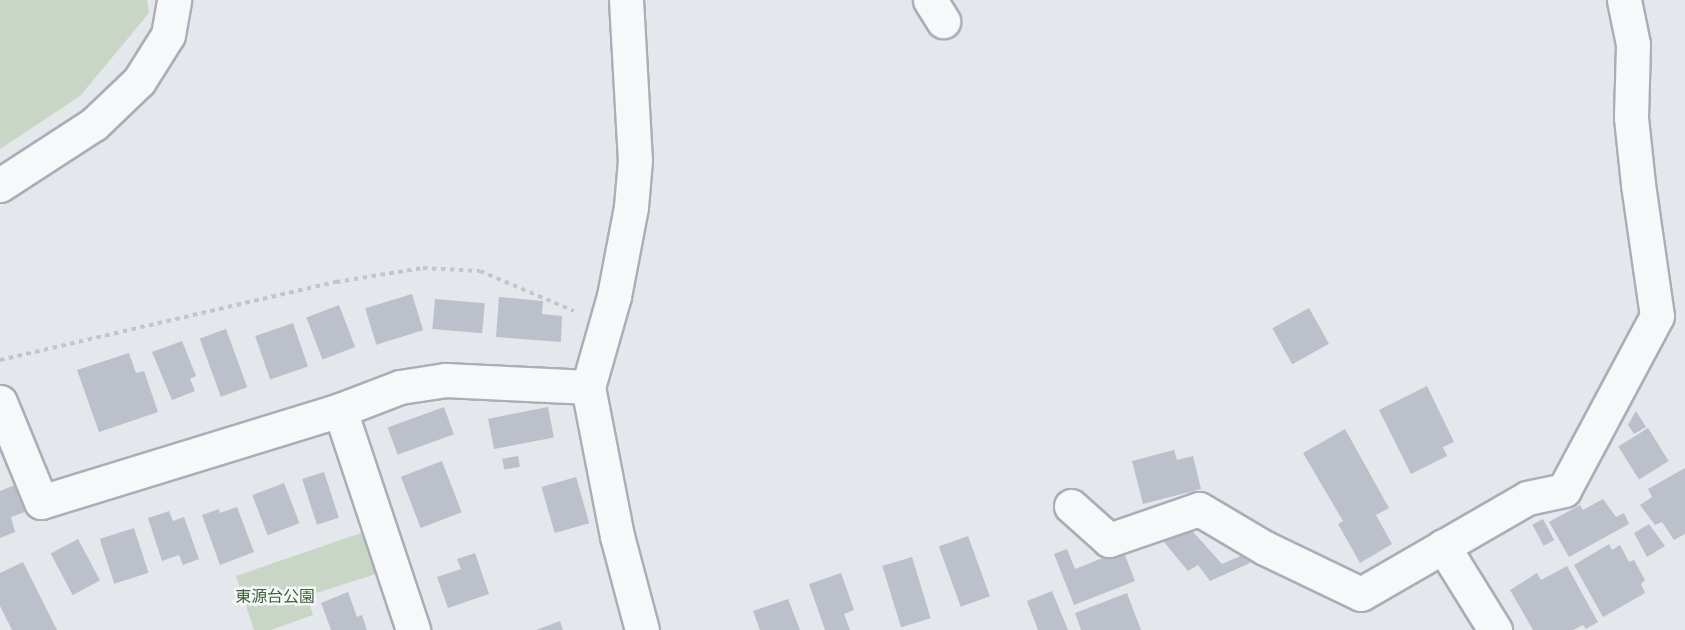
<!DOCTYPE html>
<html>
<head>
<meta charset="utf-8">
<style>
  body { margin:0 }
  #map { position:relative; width:1685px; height:630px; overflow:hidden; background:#e4e7ec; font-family:"Archivo Narrow","Noto Sans JP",sans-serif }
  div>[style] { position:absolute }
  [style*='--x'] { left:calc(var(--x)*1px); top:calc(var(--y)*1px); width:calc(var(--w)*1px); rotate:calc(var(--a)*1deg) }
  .green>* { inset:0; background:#c9d6c5 }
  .building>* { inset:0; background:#bbc0ca; transform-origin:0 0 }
  .path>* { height:4px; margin-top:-2px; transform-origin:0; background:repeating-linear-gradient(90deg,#c2c5cb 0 4.5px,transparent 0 9px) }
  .roads { filter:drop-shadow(2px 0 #a9aeb7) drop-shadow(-2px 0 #a9aeb7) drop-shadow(0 2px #a9aeb7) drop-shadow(0 -2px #a9aeb7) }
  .minor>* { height:33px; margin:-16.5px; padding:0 16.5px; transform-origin:16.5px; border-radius:16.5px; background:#f7f8fa }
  span { translate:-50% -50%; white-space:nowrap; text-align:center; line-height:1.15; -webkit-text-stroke:5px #f4f6f9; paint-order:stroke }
  .park-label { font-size:16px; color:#3f6138 }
</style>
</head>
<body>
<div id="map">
  <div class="green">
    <div style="clip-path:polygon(0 0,147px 0,149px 13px,80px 96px,0 149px)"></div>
    <div style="clip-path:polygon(364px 532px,376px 574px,307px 596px,313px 615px,271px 630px,254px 630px,236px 576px)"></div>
  </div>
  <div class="building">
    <div style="left:412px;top:294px;width:38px;height:49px;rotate:73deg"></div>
    <div style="clip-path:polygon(499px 297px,543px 301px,542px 314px,562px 316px,561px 342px,496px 337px)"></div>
    <div style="left:435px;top:299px;width:50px;height:30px;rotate:5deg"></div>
    <div style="left:339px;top:305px;width:45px;height:35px;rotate:69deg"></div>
    <div style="left:1309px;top:308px;width:41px;height:42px;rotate:61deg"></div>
    <div style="left:293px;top:323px;width:46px;height:40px;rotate:71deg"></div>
    <div style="left:226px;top:329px;width:62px;height:28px;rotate:70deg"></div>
    <div style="clip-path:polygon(182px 341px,196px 376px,190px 379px,195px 391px,172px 400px,152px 352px)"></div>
    <div style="clip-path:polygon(129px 353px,136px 373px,144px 371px,158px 412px,99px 432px,77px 370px)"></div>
    <div style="clip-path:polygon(1427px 386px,1454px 442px,1443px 447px,1447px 456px,1411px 474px,1379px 410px)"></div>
    <div style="left:444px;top:407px;width:29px;height:60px;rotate:70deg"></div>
    <div style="left:548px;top:407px;width:31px;height:61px;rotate:79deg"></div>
    <div style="clip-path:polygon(1636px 411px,1646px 427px,1634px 434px,1628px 425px)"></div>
    <div style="left:1648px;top:428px;width:39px;height:35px;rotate:58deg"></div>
    <div style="clip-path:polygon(1345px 429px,1389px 508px,1376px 515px,1392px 544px,1360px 563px,1338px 524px,1343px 521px,1303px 453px)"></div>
    <div style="clip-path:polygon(1174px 450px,1177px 460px,1193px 456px,1201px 489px,1143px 504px,1132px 461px)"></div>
    <div style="left:518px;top:456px;width:11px;height:16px;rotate:80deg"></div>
    <div style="left:442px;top:461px;width:55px;height:44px;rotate:69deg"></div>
    <div style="clip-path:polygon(1685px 468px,1685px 534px,1674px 540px,1662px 522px,1655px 525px,1640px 505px,1652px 497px,1648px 489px)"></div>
    <div style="left:324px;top:472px;width:48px;height:23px;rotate:72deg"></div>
    <div style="left:576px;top:477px;width:48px;height:36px;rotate:74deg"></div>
    <div style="left:284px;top:483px;width:43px;height:34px;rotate:69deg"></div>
    <div style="clip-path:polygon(15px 485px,25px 512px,11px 517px,15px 532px,0 538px,0 491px)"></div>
    <div style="clip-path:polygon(1603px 499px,1616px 517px,1624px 513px,1629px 524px,1569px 557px,1549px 522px,1580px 505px,1583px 510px)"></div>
    <div style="clip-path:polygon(237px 507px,254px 552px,220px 565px,202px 515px,219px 509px,220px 513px)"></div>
    <div style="clip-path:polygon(169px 511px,173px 521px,184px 517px,199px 559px,183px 565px,179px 555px,162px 561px,148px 518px)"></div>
    <div style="left:1543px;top:519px;width:24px;height:12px;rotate:62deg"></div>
    <div style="clip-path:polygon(1186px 524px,1222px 564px,1245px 554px,1250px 563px,1210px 581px,1198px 565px,1188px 571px,1164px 542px)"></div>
    <div style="clip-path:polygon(1649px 524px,1665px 546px,1647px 557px,1634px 533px)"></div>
    <div style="left:134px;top:528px;width:47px;height:36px;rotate:72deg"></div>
    <div style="left:968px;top:536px;width:64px;height:31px;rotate:70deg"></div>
    <div style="left:78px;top:539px;width:47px;height:31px;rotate:62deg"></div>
    <div style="clip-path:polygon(1609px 544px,1612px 550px,1620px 545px,1629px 562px,1634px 560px,1645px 580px,1641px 584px,1645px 593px,1603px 617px,1574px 565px)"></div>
    <div style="clip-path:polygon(1067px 549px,1075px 569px,1123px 550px,1135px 581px,1074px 605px,1054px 554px)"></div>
    <div style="clip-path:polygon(475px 553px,489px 594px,448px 608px,437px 577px,461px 569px,457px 559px)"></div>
    <div style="left:912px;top:557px;width:64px;height:31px;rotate:73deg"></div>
    <div style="clip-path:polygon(23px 562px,57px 630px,12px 630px,0 606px,0 573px)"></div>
    <div style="clip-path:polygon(1567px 566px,1598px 622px,1586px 629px,1583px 625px,1573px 630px,1533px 630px,1510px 590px,1537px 573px,1541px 580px)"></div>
    <div style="clip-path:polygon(841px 573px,854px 610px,844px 614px,850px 630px,825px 630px,809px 584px)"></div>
    <div style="clip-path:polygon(1052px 591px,1068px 630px,1038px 630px,1027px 601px)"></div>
    <div style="clip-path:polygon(348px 592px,357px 617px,362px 615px,367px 630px,331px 630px,321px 603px)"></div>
    <div style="clip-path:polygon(1127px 593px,1141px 630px,1081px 630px,1075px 613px)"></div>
    <div style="clip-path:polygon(788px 599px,800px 630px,760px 630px,753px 611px)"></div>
    <div style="clip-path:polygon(560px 621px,563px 630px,536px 630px)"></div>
  </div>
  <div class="path">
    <div style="--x:0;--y:360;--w:345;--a:-13.1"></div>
    <div style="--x:336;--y:282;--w:88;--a:-9.1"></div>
    <div style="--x:423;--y:268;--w:57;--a:3"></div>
    <div style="--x:480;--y:271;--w:102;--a:23.1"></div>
  </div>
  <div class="roads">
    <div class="minor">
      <div style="--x:626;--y:0;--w:160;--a:86.8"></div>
      <div style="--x:635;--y:160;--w:47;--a:94.9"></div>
      <div style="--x:631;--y:207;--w:91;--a:100.8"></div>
      <div style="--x:614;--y:296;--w:95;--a:105.9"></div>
      <div style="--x:588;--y:387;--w:152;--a:79"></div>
      <div style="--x:617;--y:536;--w:97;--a:75.1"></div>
      <div style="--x:930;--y:0;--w:25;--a:58"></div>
      <div style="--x:0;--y:185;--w:112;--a:-33"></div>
      <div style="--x:94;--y:124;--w:62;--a:-43.7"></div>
      <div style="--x:139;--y:81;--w:54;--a:-57.8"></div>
      <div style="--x:168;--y:35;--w:36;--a:-80"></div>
      <div style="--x:0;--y:402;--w:108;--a:67.7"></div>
      <div style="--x:41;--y:502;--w:313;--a:-17.1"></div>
      <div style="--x:340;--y:410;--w:64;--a:-21"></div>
      <div style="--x:400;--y:387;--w:47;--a:-8.7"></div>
      <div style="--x:446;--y:380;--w:142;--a:2.8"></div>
      <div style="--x:340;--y:410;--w:232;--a:71.6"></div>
      <div style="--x:1071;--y:506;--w:51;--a:41.8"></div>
      <div style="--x:1109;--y:540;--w:95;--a:-19"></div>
      <div style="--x:1199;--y:509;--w:77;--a:30.6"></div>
      <div style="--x:1265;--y:548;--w:106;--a:25.6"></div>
      <div style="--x:1361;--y:594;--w:192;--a:-30"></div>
      <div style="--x:1527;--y:498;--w:38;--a:-12"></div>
      <div style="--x:1564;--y:490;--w:197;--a:-61.9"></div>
      <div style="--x:1657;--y:316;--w:133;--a:-98.2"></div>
      <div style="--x:1638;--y:184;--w:67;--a:-96"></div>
      <div style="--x:1631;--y:117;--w:73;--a:-88.4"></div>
      <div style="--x:1633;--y:44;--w:45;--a:-101.6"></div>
      <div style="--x:1443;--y:546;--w:99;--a:58.2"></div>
    </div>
  </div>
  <div class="park-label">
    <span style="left:275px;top:596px">東源台公園</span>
  </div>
</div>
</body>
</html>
